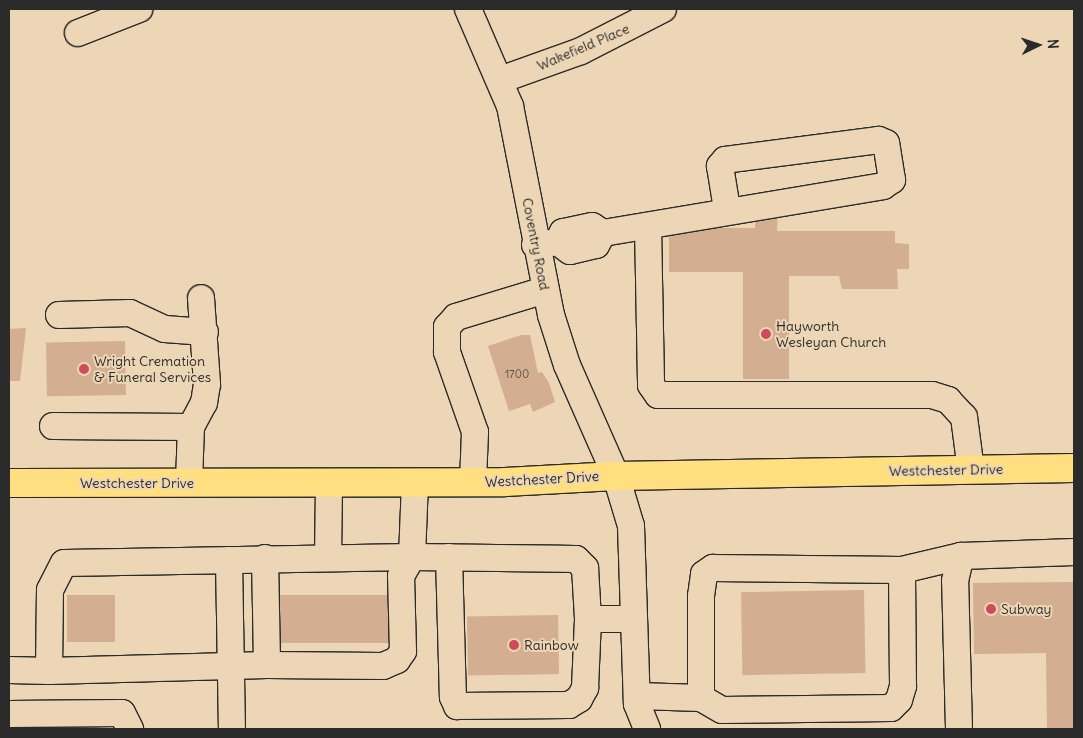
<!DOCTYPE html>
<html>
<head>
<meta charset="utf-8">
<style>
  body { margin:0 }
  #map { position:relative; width:1083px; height:738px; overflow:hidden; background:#ecd6b5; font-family:Delius,sans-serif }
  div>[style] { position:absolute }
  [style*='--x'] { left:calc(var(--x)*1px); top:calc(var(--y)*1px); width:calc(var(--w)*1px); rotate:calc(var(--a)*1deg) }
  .building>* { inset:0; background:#d4ae90; transform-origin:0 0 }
  .roads { filter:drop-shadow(1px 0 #2b2b2b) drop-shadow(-1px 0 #2b2b2b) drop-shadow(0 1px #2b2b2b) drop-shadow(0 -1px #2b2b2b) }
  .minor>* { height:26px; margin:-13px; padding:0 13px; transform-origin:13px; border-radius:13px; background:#ecd6b5 }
  .major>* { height:28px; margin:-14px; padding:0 14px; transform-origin:14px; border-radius:14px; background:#ffdf80 }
  .dots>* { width:14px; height:14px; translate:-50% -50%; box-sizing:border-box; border:2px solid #ecd6b5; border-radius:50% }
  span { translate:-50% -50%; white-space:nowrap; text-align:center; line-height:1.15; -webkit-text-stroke:4px #ecd6b5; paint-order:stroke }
  .number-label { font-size:11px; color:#554c44 }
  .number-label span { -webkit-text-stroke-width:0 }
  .street-label { font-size:14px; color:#2b2b2b }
  .poi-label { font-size:14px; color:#2b2b2b }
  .left { translate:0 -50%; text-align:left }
  .frame { position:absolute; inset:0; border:10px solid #2b2b2b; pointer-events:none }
  .north { position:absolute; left:1013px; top:20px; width:50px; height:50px; -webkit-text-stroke:4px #ecd6b5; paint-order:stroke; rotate:86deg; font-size:14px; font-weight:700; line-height:20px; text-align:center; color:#2b2b2b }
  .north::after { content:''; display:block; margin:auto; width:18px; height:22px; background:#2b2b2b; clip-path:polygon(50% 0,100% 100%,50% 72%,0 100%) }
</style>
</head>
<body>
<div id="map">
  <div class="building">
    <div style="clip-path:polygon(756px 209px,778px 209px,777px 231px,895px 231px,895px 243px,909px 244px,909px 269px,897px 269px,898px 289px,842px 289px,839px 276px,789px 276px,789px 379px,743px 379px,743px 272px,669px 272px,669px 228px,755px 228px)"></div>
    <div style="clip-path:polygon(26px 328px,20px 381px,9px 381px,9px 329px)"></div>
    <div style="clip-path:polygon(521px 335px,530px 335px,538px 373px,542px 372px,549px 383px,555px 402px,533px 412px,530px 404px,509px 411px,488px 346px)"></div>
    <div style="left:125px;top:341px;width:54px;height:79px;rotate:89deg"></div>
    <div style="clip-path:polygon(1074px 582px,1074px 729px,1047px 729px,1046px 653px,974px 654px,973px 583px)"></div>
    <div style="left:864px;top:590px;width:83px;height:123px;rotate:89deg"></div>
    <div style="left:115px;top:595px;width:47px;height:48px;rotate:90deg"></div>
    <div style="left:393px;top:595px;width:48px;height:113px;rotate:90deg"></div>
    <div style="left:558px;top:615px;width:59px;height:91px;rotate:89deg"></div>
    <div style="left:99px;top:719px;width:10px;height:54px;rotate:90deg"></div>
  </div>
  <div class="roads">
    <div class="minor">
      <div style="--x:468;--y:9;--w:106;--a:66.6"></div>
      <div style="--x:510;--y:106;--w:213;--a:78.9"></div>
      <div style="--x:551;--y:315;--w:52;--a:72.3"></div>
      <div style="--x:567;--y:365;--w:121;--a:66.2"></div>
      <div style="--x:616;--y:476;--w:52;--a:73.3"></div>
      <div style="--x:631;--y:526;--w:178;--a:88.1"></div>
      <div style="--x:637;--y:704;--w:27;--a:68"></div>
      <div style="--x:78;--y:33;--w:66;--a:-21.5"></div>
      <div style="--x:500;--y:80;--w:86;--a:-19.7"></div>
      <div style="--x:581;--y:51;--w:92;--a:-27.1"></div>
      <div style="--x:648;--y:226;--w:159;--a:88.9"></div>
      <div style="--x:651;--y:385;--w:12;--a:55"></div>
      <div style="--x:658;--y:395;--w:274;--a:0"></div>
      <div style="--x:932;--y:395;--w:17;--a:17"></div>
      <div style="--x:948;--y:400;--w:23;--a:47"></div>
      <div style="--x:964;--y:417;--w:53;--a:82.5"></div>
      <div style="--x:603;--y:233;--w:284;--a:-9.5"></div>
      <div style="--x:883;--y:186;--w:11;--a:-34"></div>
      <div style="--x:892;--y:180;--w:37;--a:-99"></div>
      <div style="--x:886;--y:143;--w:8;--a:-157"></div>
      <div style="--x:879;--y:140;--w:155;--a:172.6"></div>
      <div style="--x:725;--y:160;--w:8;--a:130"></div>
      <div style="--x:720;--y:166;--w:44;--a:80.8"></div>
      <div style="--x:535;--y:245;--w:23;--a:-7"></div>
      <div style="--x:558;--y:242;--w:15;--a:37"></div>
      <div style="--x:570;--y:251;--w:27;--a:-13"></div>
      <div style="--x:596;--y:245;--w:14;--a:-60"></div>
      <div style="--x:603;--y:233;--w:13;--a:-148"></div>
      <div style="--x:592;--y:226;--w:30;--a:168"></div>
      <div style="--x:563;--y:232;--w:11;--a:117"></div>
      <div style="--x:59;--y:315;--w:71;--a:-1.6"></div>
      <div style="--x:130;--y:313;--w:38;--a:25"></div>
      <div style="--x:165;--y:329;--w:40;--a:4.3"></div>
      <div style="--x:53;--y:426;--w:138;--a:0.4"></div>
      <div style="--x:473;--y:482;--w:50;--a:-87.7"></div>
      <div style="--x:475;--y:432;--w:85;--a:-109.3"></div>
      <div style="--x:447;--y:352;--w:25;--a:-90"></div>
      <div style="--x:447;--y:327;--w:13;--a:-48"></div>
      <div style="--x:456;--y:317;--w:93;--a:-16.9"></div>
      <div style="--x:189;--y:483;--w:56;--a:-88"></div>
      <div style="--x:191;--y:427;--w:27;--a:-62"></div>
      <div style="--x:204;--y:403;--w:19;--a:-81"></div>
      <div style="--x:207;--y:384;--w:86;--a:-94"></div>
      <div style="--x:449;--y:557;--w:140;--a:88.4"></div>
      <div style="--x:453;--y:697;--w:10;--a:66"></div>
      <div style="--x:457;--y:706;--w:112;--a:-0.5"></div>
      <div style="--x:569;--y:705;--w:12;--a:-31"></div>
      <div style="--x:579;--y:699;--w:13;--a:-61"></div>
      <div style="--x:585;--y:688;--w:69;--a:-87.5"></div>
      <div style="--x:265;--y:558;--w:107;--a:88.9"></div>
      <div style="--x:267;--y:665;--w:116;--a:0.5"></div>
      <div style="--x:383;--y:666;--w:15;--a:-23"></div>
      <div style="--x:397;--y:660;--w:11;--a:-56"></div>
      <div style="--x:403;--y:651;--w:75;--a:-91.5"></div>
      <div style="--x:401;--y:576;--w:22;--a:-60"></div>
      <div style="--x:412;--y:557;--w:75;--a:-87.7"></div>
      <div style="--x:328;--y:558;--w:76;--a:-89.2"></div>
      <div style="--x:229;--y:560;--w:169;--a:89"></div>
      <div style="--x:9;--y:670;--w:40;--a:1.4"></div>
      <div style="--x:49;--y:671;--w:81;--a:-89.3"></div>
      <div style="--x:50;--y:590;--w:30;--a:-63"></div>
      <div style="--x:64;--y:563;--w:348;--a:-1"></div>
      <div style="--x:412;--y:557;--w:164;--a:0.7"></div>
      <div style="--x:576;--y:559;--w:13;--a:45"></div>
      <div style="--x:585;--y:568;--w:51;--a:86.6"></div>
      <div style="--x:588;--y:619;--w:46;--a:0"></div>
      <div style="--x:49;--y:671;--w:218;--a:-1.6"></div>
      <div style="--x:637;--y:696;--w:64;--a:1.8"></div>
      <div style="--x:701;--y:698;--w:102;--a:-90"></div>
      <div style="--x:701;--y:596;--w:22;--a:-82"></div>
      <div style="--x:704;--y:574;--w:11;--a:-34"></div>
      <div style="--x:713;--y:568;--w:189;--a:0.6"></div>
      <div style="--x:902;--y:570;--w:61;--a:-13.3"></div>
      <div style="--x:961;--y:556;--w:113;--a:-2"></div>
      <div style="--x:701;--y:698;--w:24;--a:30"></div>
      <div style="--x:722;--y:710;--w:169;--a:-0.7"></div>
      <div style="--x:891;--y:708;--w:11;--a:-45"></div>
      <div style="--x:899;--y:700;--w:15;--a:-74"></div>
      <div style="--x:903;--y:686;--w:116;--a:-90.5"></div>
      <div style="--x:9;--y:714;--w:113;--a:-0.5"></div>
      <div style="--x:122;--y:713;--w:18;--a:63"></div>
      <div style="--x:959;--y:729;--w:148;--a:-91.5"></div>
      <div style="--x:955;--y:581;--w:26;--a:-77"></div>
    </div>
    <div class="major">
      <div style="--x:9;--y:483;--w:496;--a:-0.1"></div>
      <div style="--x:505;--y:482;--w:111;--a:-3.1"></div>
      <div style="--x:616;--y:476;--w:458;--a:-1"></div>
    </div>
  </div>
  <div class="dots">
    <div style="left:766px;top:334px;background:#d1495b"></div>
    <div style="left:84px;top:369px;background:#d1495b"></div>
    <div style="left:991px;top:609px;background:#d1495b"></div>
    <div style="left:514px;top:645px;background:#d1495b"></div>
  </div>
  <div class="number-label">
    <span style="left:517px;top:374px">1700</span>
  </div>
  <div class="street-label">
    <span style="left:583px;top:47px;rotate:-23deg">Wakefield Place</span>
    <span style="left:536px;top:244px;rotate:79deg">Coventry Road</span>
    <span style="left:946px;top:470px;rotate:-1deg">Westchester Drive</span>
    <span style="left:542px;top:479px;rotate:-3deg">Westchester Drive</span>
    <span style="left:137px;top:483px">Westchester Drive</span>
  </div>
  <div class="poi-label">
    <span class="left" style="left:776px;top:334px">Hayworth<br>Wesleyan Church</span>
    <span class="left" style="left:94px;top:369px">Wright Cremation<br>&amp; Funeral Services</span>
    <span class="left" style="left:1001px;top:609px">Subway</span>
    <span class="left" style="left:524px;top:645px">Rainbow</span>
  </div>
  <div class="frame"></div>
  <div class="north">N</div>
</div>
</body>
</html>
